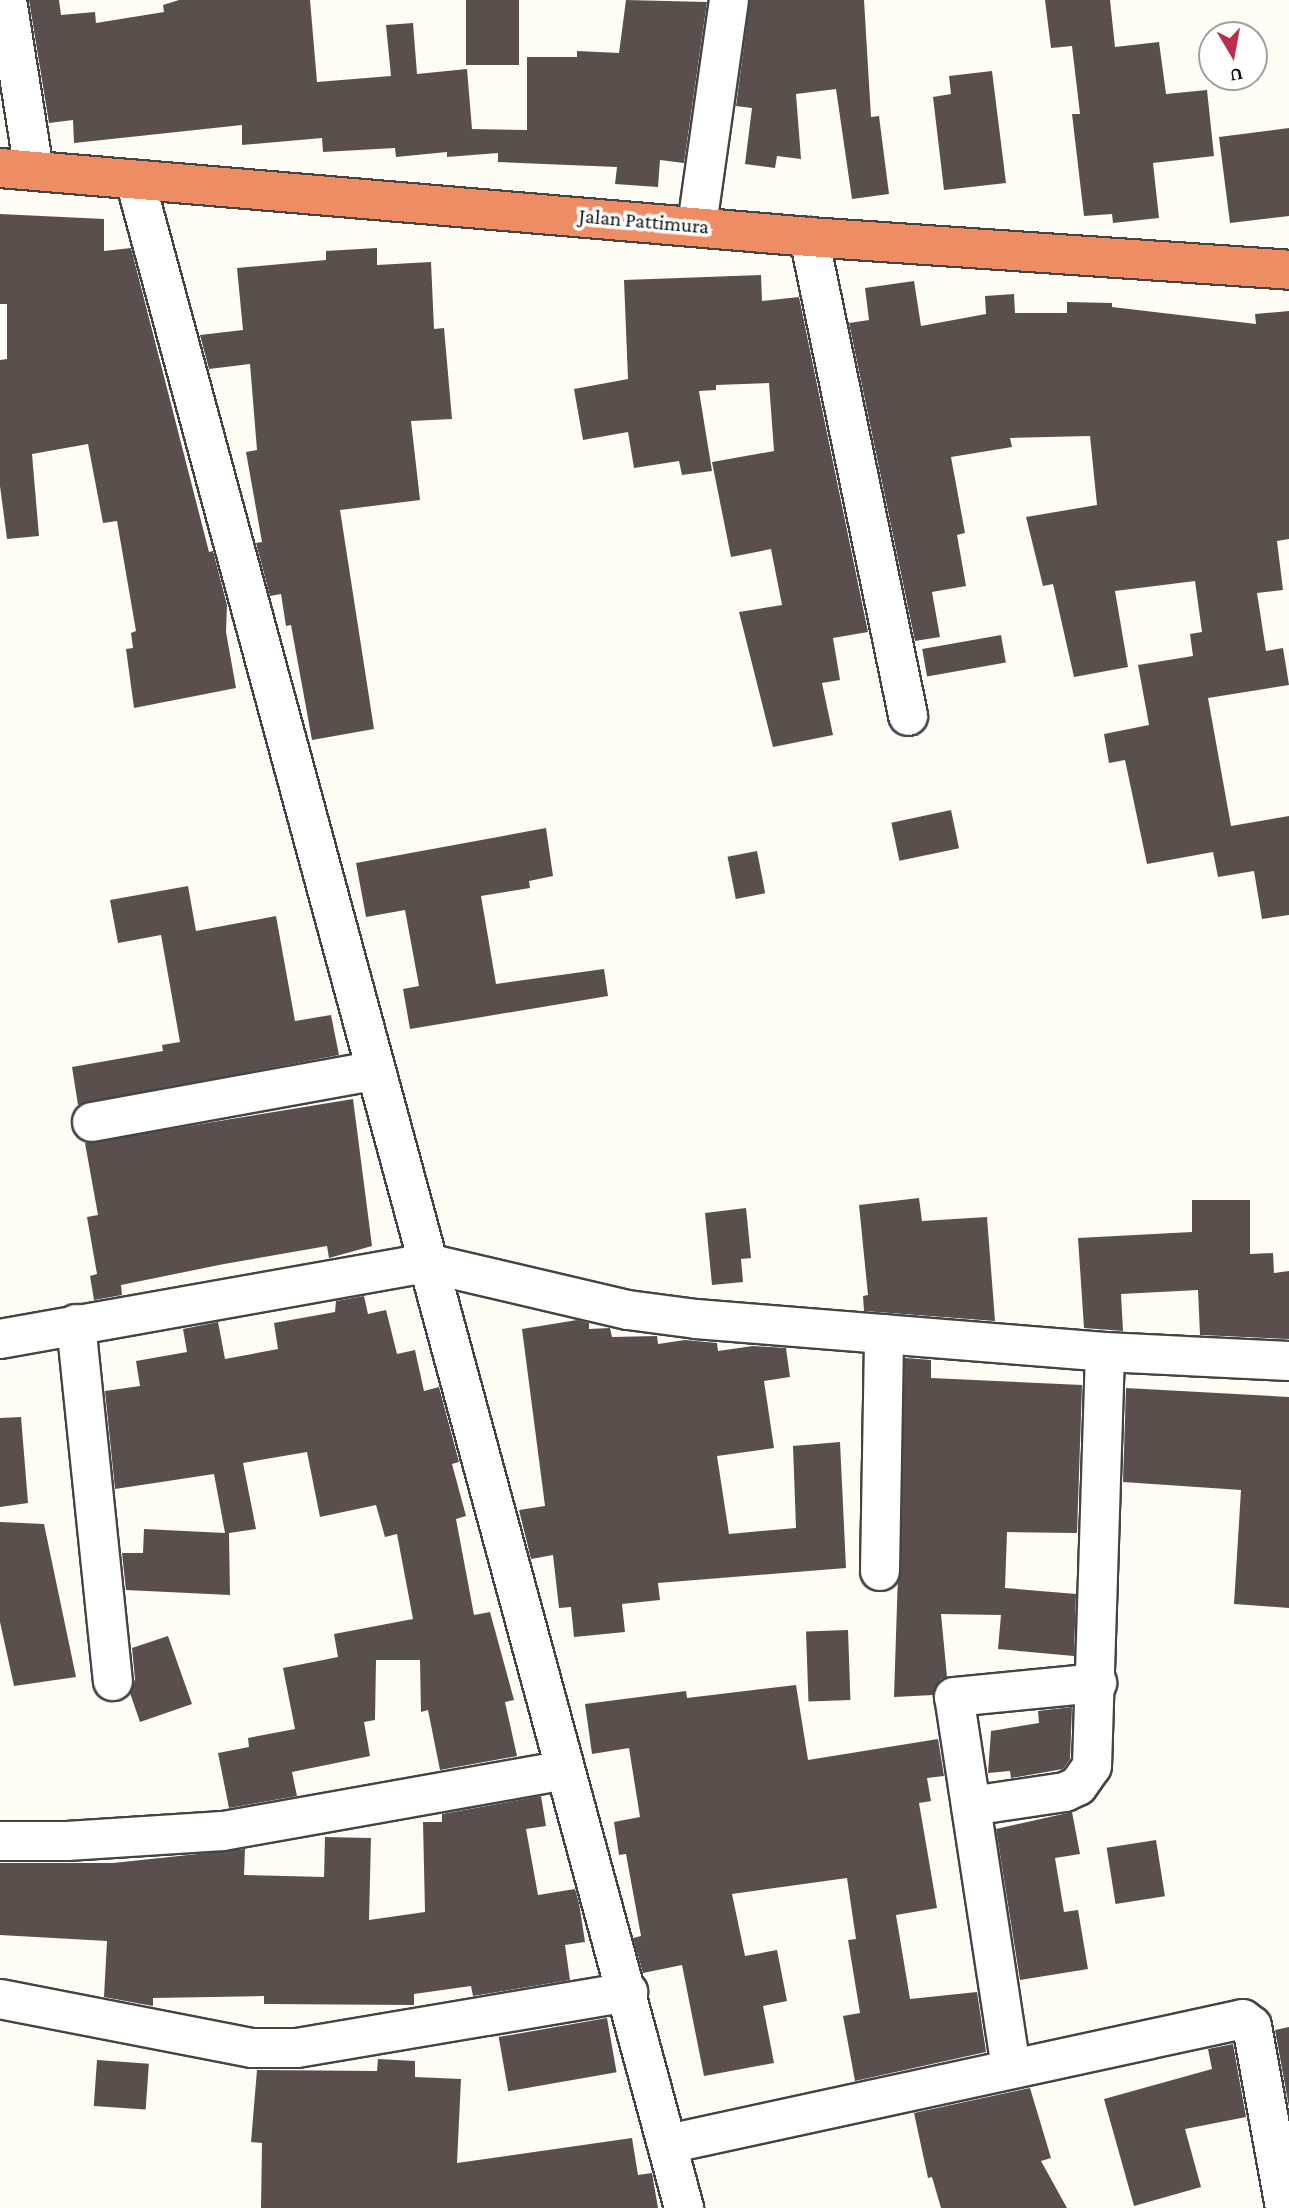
<!DOCTYPE html>
<html>
<head>
<meta charset="utf-8">
<style>
  body { margin:0 }
  #map { position:relative; width:1289px; height:2208px; overflow:hidden; background:#fffbf5; font-family:"Crimson Pro",serif }
  div>[style] { position:absolute }
  [style*='--x'] { left:calc(var(--x)*1px); top:calc(var(--y)*1px); width:calc(var(--w)*1px); rotate:calc(var(--a)*1deg) }
  .building>* { inset:0; background:#59504d; transform-origin:0 0 }
  .roads { filter:drop-shadow(2px 0 #444) drop-shadow(-2px 0 #444) drop-shadow(0 2px #444) drop-shadow(0 -2px #444) }
  .minor>* { height:38px; margin:-19px; padding:0 19px; transform-origin:19px; border-radius:19px; background:#fff }
  .highway>* { height:38px; margin:-19px; padding:0 19px; transform-origin:19px; border-radius:19px; background:#ee8c64 }
  span { translate:-50% -50%; white-space:nowrap; text-align:center; line-height:1.15; -webkit-text-stroke:7px #fff; paint-order:stroke }
  .street-label { font-size:21px; color:#111 }
  .north { position:absolute; left:1198px; top:21px; width:70px; height:70px; box-sizing:border-box; background:#fff; border:2px solid #a0a0a0; border-radius:50%; rotate:170deg; font-size:19px; font-weight:700; line-height:28px; text-align:center; color:#111 }
  .north::after { content:''; display:block; margin:auto; width:24px; height:32px; background:#bc2d4c; clip-path:polygon(50% 0,100% 100%,50% 72%,0 100%) }
</style>
</head>
<body>
<div id="map">
  <div class="building">
    <div style="clip-path:polygon(29px 0,59px 0,61px 15px,95px 12px,96px 23px,164px 12px,163px 5px,179px 0,310px 0,317px 82px,391px 76px,386px 25px,413px 23px,417px 74px,467px 69px,472px 129px,527px 130px,527px 57px,577px 57px,577px 51px,619px 53px,626px 0,707px 2px,684px 163px,660px 160px,658px 187px,615px 184px,617px 167px,498px 162px,498px 153px,447px 157px,447px 152px,396px 157px,395px 148px,323px 152px,322px 138px,242px 145px,242px 125px,74px 143px,73px 120px,49px 123px)"></div>
    <div style="left:466px;top:0;width:53px;height:65px"></div>
    <div style="clip-path:polygon(750px 0,864px 0,871px 117px,879px 116px,889px 194px,852px 199px,836px 89px,796px 94px,801px 159px,777px 156px,775px 168px,745px 164px,752px 108px,736px 106px)"></div>
    <div style="clip-path:polygon(1045px 0,1110px 0,1115px 47px,1159px 42px,1166px 94px,1207px 90px,1214px 156px,1153px 163px,1159px 218px,1113px 223px,1112px 214px,1084px 216px,1072px 114px,1080px 114px,1072px 46px,1051px 48px)"></div>
    <div style="clip-path:polygon(992px 71px,1006px 183px,944px 190px,933px 97px,951px 94px,949px 76px)"></div>
    <div style="clip-path:polygon(1289px 128px,1289px 216px,1230px 223px,1219px 137px)"></div>
    <div style="clip-path:polygon(0 214px,104px 219px,104px 251px,131px 248px,209px 552px,213px 551px,227px 605px,226px 632px,236px 688px,134px 708px,126px 649px,133px 648px,131px 633px,136px 631px,117px 521px,103px 523px,88px 444px,32px 454px,39px 536px,7px 539px,0 486px,0 360px,7px 359px,7px 304px,0 304px)"></div>
    <div style="clip-path:polygon(377px 248px,377px 265px,431px 262px,434px 329px,444px 328px,452px 419px,411px 421px,420px 500px,340px 510px,374px 729px,312px 740px,291px 625px,286px 626px,281px 594px,270px 596px,256px 543px,262px 542px,246px 452px,257px 450px,250px 364px,209px 369px,200px 335px,243px 330px,237px 268px,326px 260px,326px 251px)"></div>
    <div style="clip-path:polygon(761px 275px,762px 301px,799px 297px,868px 632px,833px 638px,840px 680px,822px 683px,833px 735px,773px 747px,739px 612px,782px 605px,771px 549px,731px 557px,712px 462px,774px 451px,769px 383px,716px 385px,716px 390px,699px 391px,712px 471px,682px 475px,679px 461px,634px 468px,628px 432px,583px 440px,574px 389px,628px 379px,624px 280px)"></div>
    <div style="clip-path:polygon(914px 281px,921px 326px,986px 314px,985px 296px,1014px 294px,1015px 313px,1067px 313px,1067px 302px,1112px 303px,1112px 307px,1256px 324px,1255px 314px,1289px 311px,1289px 539px,1277px 541px,1283px 590px,1257px 593px,1266px 651px,1283px 648px,1289px 685px,1208px 698px,1231px 826px,1289px 816px,1289px 915px,1262px 919px,1254px 871px,1218px 877px,1213px 852px,1147px 864px,1125px 760px,1109px 763px,1104px 734px,1149px 725px,1138px 665px,1193px 656px,1190px 634px,1202px 632px,1195px 581px,1115px 591px,1128px 667px,1074px 677px,1053px 584px,1043px 586px,1026px 517px,1097px 505px,1090px 436px,1010px 438px,1012px 447px,951px 457px,965px 533px,957px 535px,966px 586px,932px 592px,940px 637px,915px 641px,849px 323px,869px 320px,865px 288px)"></div>
    <div style="left:1001px;top:635px;width:28px;height:80px;rotate:80deg"></div>
    <div style="left:951px;top:810px;width:39px;height:61px;rotate:78deg"></div>
    <div style="clip-path:polygon(546px 828px,553px 876px,529px 881px,530px 888px,481px 896px,496px 984px,604px 969px,608px 996px,410px 1029px,403px 989px,419px 986px,405px 910px,366px 917px,356px 863px)"></div>
    <div style="left:757px;top:851px;width:43px;height:30px;rotate:79deg"></div>
    <div style="clip-path:polygon(188px 886px,196px 931px,276px 916px,295px 1021px,331px 1015px,339px 1055px,78px 1105px,72px 1067px,163px 1051px,162px 1045px,180px 1042px,161px 935px,118px 943px,110px 900px)"></div>
    <div style="clip-path:polygon(353px 1099px,372px 1246px,329px 1258px,327px 1246px,224px 1264px,121px 1285px,122px 1295px,94px 1300px,90px 1276px,97px 1274px,87px 1217px,98px 1215px,85px 1143px)"></div>
    <div style="clip-path:polygon(919px 1198px,922px 1221px,987px 1217px,995px 1321px,864px 1311px,863px 1296px,868px 1295px,859px 1205px)"></div>
    <div style="clip-path:polygon(1192px 1200px,1250px 1200px,1250px 1254px,1273px 1253px,1274px 1273px,1289px 1271px,1289px 1339px,1200px 1335px,1198px 1290px,1121px 1294px,1123px 1331px,1084px 1328px,1078px 1238px,1192px 1232px)"></div>
    <div style="clip-path:polygon(746px 1208px,751px 1258px,741px 1259px,743px 1282px,712px 1285px,705px 1213px)"></div>
    <div style="clip-path:polygon(364px 1296px,368px 1314px,386px 1310px,397px 1354px,415px 1350px,424px 1391px,439px 1387px,459px 1462px,452px 1464px,466px 1516px,456px 1519px,474px 1615px,490px 1612px,514px 1700px,505px 1702px,517px 1756px,440px 1770px,428px 1710px,421px 1712px,420px 1660px,376px 1660px,375px 1720px,364px 1722px,370px 1756px,292px 1772px,297px 1796px,229px 1808px,218px 1753px,249px 1747px,248px 1738px,295px 1729px,283px 1668px,338px 1657px,334px 1634px,413px 1619px,397px 1534px,385px 1537px,376px 1505px,320px 1517px,307px 1452px,243px 1463px,256px 1529px,229px 1533px,230px 1595px,126px 1590px,122px 1553px,143px 1553px,144px 1529px,225px 1533px,214px 1474px,115px 1489px,105px 1391px,140px 1386px,136px 1361px,187px 1352px,183px 1329px,218px 1322px,225px 1359px,278px 1349px,274px 1323px,335px 1312px,336px 1301px)"></div>
    <div style="clip-path:polygon(577px 1320px,589px 1323px,589px 1329px,610px 1328px,612px 1337px,657px 1336px,658px 1344px,685px 1340px,717px 1343px,718px 1351px,753px 1346px,786px 1348px,790px 1377px,764px 1381px,774px 1448px,717px 1456px,729px 1534px,796px 1528px,793px 1446px,840px 1442px,846px 1568px,658px 1583px,660px 1600px,622px 1604px,625px 1632px,574px 1637px,571px 1607px,559px 1608px,553px 1555px,531px 1559px,519px 1510px,545px 1506px,522px 1329px)"></div>
    <div style="clip-path:polygon(905px 1358px,931px 1360px,931px 1378px,1082px 1385px,1077px 1533px,1007px 1532px,1005px 1588px,1076px 1594px,1074px 1656px,998px 1649px,1001px 1615px,941px 1614px,947px 1677px,940px 1680px,933px 1695px,894px 1697px)"></div>
    <div style="clip-path:polygon(1126px 1388px,1289px 1397px,1289px 1608px,1234px 1604px,1241px 1490px,1123px 1482px)"></div>
    <div style="clip-path:polygon(21px 1417px,28px 1503px,0 1507px,0 1418px)"></div>
    <div style="clip-path:polygon(0 1522px,44px 1524px,76px 1677px,14px 1686px,0 1622px)"></div>
    <div style="left:848px;top:1630px;width:70px;height:42px;rotate:88deg"></div>
    <div style="clip-path:polygon(168px 1636px,192px 1704px,140px 1722px,130px 1693px,135px 1679px,132px 1648px)"></div>
    <div style="clip-path:polygon(796px 1685px,808px 1760px,938px 1739px,944px 1776px,927px 1778px,931px 1801px,919px 1803px,937px 1908px,896px 1915px,910px 1999px,977px 1992px,986px 2052px,855px 2081px,843px 2016px,860px 2013px,848px 1940px,856px 1939px,847px 1878px,732px 1894px,745px 1956px,777px 1950px,787px 2001px,763px 2006px,774px 2063px,704px 2076px,682px 1965px,643px 1973px,633px 1938px,641px 1936px,626px 1854px,619px 1855px,614px 1822px,640px 1817px,629px 1748px,592px 1754px,585px 1704px,686px 1691px,687px 1698px)"></div>
    <div style="clip-path:polygon(1072px 1707px,1070px 1759px,1063px 1769px,1011px 1778px,1010px 1771px,988px 1773px,991px 1731px,1039px 1723px,1038px 1711px)"></div>
    <div style="clip-path:polygon(541px 1796px,546px 1826px,526px 1829px,538px 1895px,575px 1889px,579px 1903px,585px 1942px,565px 1945px,570px 1980px,473px 1996px,471px 1986px,414px 1994px,414px 2005px,264px 2004px,264px 1996px,153px 1998px,153px 2006px,104px 1997px,107px 1941px,0 1935px,0 1863px,113px 1863px,245px 1849px,244px 1875px,324px 1877px,325px 1837px,371px 1838px,369px 1920px,425px 1912px,423px 1822px,442px 1822px,442px 1814px)"></div>
    <div style="clip-path:polygon(1072px 1812px,1080px 1854px,1055px 1858px,1064px 1912px,1078px 1910px,1088px 1969px,1020px 1980px,996px 1829px)"></div>
    <div style="left:1156px;top:1840px;width:57px;height:50px;rotate:81deg"></div>
    <div style="left:607px;top:2018px;width:55px;height:110px;rotate:80deg"></div>
    <div style="clip-path:polygon(1289px 2027px,1289px 2107px,1275px 2030px)"></div>
    <div style="clip-path:polygon(1233px 2044px,1246px 2117px,1185px 2129px,1201px 2187px,1134px 2206px,1104px 2099px,1212px 2069px,1208px 2049px)"></div>
    <div style="clip-path:polygon(378px 2059px,415px 2061px,415px 2077px,461px 2079px,457px 2163px,632px 2138px,638px 2175px,652px 2173px,658px 2208px,261px 2208px,262px 2143px,251px 2142px,257px 2070px,377px 2071px)"></div>
    <div style="left:97px;top:2060px;width:52px;height:46px;rotate:4deg"></div>
    <div style="clip-path:polygon(1030px 2088px,1051px 2158px,1041px 2161px,1067px 2208px,941px 2208px,932px 2177px,928px 2178px,914px 2113px)"></div>
  </div>
  <div class="roads">
    <div class="minor">
      <div style="--x:7;--y:0;--w:172;--a:81"></div>
      <div style="--x:135;--y:180;--w:2101;--a:74.85"></div>
      <div style="--x:697;--y:225;--w:227;--a:-81.9"></div>
      <div style="--x:809;--y:237;--w:489;--a:78.3"></div>
      <div style="--x:92;--y:1122;--w:287;--a:-10.3"></div>
      <div style="--x:76;--y:1324;--w:359;--a:84.1"></div>
      <div style="--x:0;--y:1339;--w:434;--a:-10.1"></div>
      <div style="--x:427;--y:1263;--w:206;--a:13.2"></div>
      <div style="--x:628;--y:1310;--w:69;--a:7.5"></div>
      <div style="--x:696;--y:1319;--w:410;--a:4.6"></div>
      <div style="--x:1105;--y:1352;--w:184;--a:2.8"></div>
      <div style="--x:880;--y:1571;--w:237;--a:-89"></div>
      <div style="--x:971;--y:1806;--w:95;--a:-8.5"></div>
      <div style="--x:1065;--y:1792;--w:14;--a:-25"></div>
      <div style="--x:1078;--y:1786;--w:24;--a:-55"></div>
      <div style="--x:1092;--y:1766;--w:414;--a:-88.2"></div>
      <div style="--x:0;--y:1841;--w:67;--a:0"></div>
      <div style="--x:67;--y:1841;--w:156;--a:-3.7"></div>
      <div style="--x:223;--y:1831;--w:346;--a:-10.1"></div>
      <div style="--x:0;--y:1999;--w:257;--a:11"></div>
      <div style="--x:252;--y:2048;--w:45;--a:0"></div>
      <div style="--x:297;--y:2048;--w:336;--a:-9.6"></div>
      <div style="--x:1011;--y:2068;--w:375;--a:-98.7"></div>
      <div style="--x:954;--y:1697;--w:144;--a:-5.6"></div>
      <div style="--x:668;--y:2144;--w:588;--a:-12.26"></div>
      <div style="--x:1243;--y:2019;--w:11;--a:38"></div>
      <div style="--x:1252;--y:2026;--w:185;--a:79.7"></div>
    </div>
    <div class="highway">
      <div style="--x:0;--y:168;--w:812;--a:4.87"></div>
      <div style="--x:809;--y:237;--w:481;--a:3.9"></div>
    </div>
  </div>
  <div class="street-label">
    <span style="left:644px;top:221px;rotate:5deg">Jalan Pattimura</span>
  </div>
  <div class="north">U</div>
</div>
</body>
</html>
